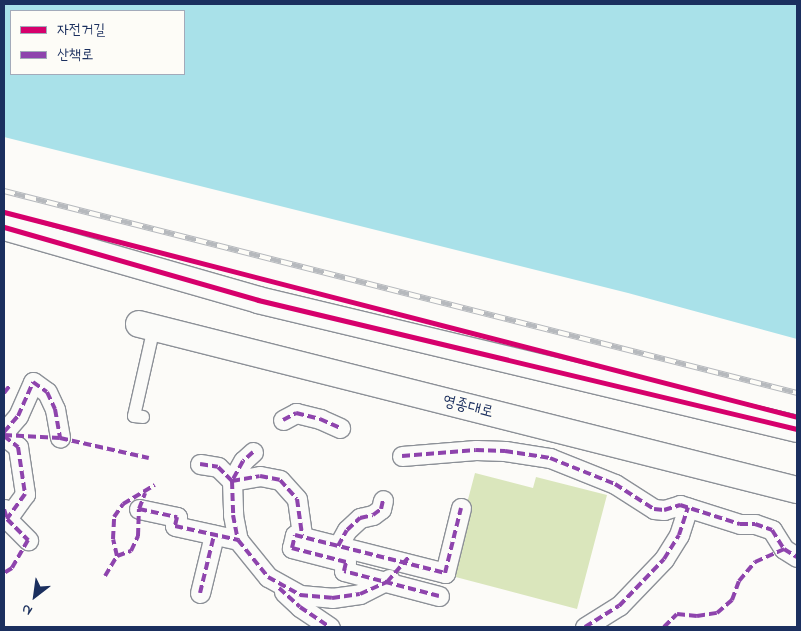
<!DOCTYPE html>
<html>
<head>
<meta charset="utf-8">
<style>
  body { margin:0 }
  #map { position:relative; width:801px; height:631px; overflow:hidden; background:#fcfbf8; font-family:"Indie Flower","Poor Story",sans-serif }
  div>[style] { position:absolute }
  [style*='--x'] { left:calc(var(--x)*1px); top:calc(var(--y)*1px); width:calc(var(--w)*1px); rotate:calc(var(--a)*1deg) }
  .green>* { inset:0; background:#dae6bc }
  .water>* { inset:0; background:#a9e1e9 }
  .roads { filter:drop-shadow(1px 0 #8c9097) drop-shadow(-1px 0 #8c9097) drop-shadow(0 1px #8c9097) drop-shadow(0 -1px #8c9097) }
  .service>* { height:12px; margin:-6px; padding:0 6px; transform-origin:6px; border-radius:6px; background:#fbfbf9 }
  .pedestrian>* { height:19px; margin:-9.5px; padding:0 9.5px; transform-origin:9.5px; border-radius:9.5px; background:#fbfbf9 }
  .minor>* { height:26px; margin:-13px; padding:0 13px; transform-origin:13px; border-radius:13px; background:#fbfbf9 }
  .rail>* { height:5.5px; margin-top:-2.75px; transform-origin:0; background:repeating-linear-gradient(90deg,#fdfcf7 0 11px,#b6b9bd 0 22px); box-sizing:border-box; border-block:1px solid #b6b9bd }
  .quiet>* { height:4px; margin-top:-2px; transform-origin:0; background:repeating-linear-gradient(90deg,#8e44ad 0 8px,transparent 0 12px) }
  .cycleway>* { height:5px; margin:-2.5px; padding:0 2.5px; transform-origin:2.5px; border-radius:2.5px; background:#d6006c }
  span { translate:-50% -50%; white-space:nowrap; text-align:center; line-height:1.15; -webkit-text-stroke:5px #fdfcf7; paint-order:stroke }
  .street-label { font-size:16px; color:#1b2f5e }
  .frame { position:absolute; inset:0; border:5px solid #1b2f5e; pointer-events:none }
  .legend { position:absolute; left:10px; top:10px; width:175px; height:65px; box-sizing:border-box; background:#fdfcf7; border:1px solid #a3aaba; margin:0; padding:6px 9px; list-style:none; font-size:15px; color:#1b2f5e }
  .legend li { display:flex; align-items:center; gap:10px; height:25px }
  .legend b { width:25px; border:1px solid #a3aaba }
  .north { position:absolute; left:10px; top:571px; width:50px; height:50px; -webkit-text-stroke:4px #fdfcf7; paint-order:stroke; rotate:210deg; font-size:14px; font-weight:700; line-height:20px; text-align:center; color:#1b2f5e }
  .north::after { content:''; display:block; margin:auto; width:18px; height:22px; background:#1b2f5e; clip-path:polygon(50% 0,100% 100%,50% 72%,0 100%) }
</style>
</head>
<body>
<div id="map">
  <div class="green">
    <div style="clip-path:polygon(475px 473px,533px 488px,536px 477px,607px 495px,577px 609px,448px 575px)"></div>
  </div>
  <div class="water">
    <div style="clip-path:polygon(evenodd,4px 4px,797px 4px,797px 339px,628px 293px,4px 137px,4px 4px,11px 11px,184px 11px,184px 74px,11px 74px,11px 11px)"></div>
  </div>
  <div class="roads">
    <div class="service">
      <div style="--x:143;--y:417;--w:9;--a:-174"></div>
      <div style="--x:134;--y:416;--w:91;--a:-77.3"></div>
    </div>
    <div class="pedestrian">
      <div style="--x:283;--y:420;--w:15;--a:-28"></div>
      <div style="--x:296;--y:413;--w:25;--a:14"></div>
      <div style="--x:320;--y:419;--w:22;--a:24"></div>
      <div style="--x:4;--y:432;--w:21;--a:-49"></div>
      <div style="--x:18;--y:416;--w:37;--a:-66"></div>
      <div style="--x:33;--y:382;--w:17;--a:36"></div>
      <div style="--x:47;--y:392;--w:19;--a:65"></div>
      <div style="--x:55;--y:409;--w:29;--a:80"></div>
      <div style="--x:4;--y:436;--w:18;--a:38"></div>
      <div style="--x:18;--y:447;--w:48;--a:81.5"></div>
      <div style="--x:25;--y:494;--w:31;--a:126"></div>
      <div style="--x:253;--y:452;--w:13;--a:138"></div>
      <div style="--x:243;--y:461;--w:23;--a:119"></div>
      <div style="--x:232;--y:481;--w:34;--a:88"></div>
      <div style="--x:233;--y:515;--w:25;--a:79"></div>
      <div style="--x:238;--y:540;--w:48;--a:51"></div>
      <div style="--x:268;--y:577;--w:37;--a:29"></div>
      <div style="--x:300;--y:595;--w:32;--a:5"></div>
      <div style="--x:332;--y:598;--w:28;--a:-8"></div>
      <div style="--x:360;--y:594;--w:33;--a:-27"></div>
      <div style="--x:402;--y:456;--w:74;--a:-4.6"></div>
      <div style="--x:476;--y:450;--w:29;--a:2"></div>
      <div style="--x:505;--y:451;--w:46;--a:8.8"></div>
      <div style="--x:550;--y:458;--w:70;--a:21.8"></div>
      <div style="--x:615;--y:484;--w:46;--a:32.7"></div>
      <div style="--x:654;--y:509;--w:10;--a:6"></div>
      <div style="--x:664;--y:510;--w:17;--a:-17"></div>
      <div style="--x:680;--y:505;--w:63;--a:17.6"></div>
      <div style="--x:740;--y:524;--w:15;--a:0"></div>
      <div style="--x:755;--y:524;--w:18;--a:19"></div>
      <div style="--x:772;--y:530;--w:22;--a:58"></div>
      <div style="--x:784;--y:549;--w:15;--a:32"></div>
      <div style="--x:200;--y:464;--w:18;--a:9"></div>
      <div style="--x:218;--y:467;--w:20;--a:45"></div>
      <div style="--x:232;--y:481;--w:28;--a:-10"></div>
      <div style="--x:260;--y:476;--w:20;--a:11"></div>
      <div style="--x:280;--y:480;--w:25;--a:48"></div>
      <div style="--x:297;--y:499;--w:37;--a:82"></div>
      <div style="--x:4;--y:509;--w:10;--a:73"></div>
      <div style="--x:7;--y:519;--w:30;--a:45"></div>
      <div style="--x:139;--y:509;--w:39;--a:12"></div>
      <div style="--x:177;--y:517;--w:9;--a:103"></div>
      <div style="--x:175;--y:526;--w:65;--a:12.5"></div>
      <div style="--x:338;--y:546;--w:18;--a:-61"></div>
      <div style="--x:347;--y:530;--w:18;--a:-43"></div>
      <div style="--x:360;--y:518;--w:13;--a:-13"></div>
      <div style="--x:373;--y:515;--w:10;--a:-37"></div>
      <div style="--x:381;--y:509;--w:9;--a:-77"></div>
      <div style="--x:284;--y:592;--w:22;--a:43"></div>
      <div style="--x:300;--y:607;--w:36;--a:34"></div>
      <div style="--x:200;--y:593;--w:60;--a:-76.4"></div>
      <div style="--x:439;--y:596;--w:98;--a:-165.3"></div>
      <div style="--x:344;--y:571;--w:9;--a:-77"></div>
      <div style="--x:346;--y:562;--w:56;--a:-165.5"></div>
      <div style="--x:292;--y:548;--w:13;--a:-77"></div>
      <div style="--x:295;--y:535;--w:155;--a:14.2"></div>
      <div style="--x:445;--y:573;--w:67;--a:-76.2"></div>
      <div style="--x:585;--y:627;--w:40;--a:-32"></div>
      <div style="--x:619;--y:606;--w:65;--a:-46.2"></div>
      <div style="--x:664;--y:559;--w:28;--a:-58"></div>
      <div style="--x:679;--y:535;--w:29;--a:-72"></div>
    </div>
    <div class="minor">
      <div style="--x:4;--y:227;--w:264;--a:16"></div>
      <div style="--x:258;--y:300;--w:554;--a:13.46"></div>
      <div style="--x:139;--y:324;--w:679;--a:14.16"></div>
    </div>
  </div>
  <div class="rail">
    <div style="--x:4;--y:191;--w:818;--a:14.29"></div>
  </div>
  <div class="quiet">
    <div style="--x:4;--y:393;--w:11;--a:-52"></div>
    <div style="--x:283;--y:420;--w:15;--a:-28"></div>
    <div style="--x:296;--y:413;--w:25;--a:14"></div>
    <div style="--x:320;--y:419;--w:22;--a:24"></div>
    <div style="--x:4;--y:432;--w:21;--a:-49"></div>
    <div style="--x:18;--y:416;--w:37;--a:-66"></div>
    <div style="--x:33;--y:382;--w:17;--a:36"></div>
    <div style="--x:47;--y:392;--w:19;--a:65"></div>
    <div style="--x:55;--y:409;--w:29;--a:80"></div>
    <div style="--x:4;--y:435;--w:56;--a:3.1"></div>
    <div style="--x:60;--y:438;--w:91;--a:12.7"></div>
    <div style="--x:4;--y:436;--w:18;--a:38"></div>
    <div style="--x:18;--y:447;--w:48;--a:81.5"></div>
    <div style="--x:25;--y:494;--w:31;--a:126"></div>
    <div style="--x:253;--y:452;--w:13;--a:138"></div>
    <div style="--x:243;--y:461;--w:23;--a:119"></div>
    <div style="--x:232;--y:481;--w:34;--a:88"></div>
    <div style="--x:233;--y:515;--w:25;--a:79"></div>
    <div style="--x:238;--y:540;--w:48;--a:51"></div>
    <div style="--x:268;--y:577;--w:37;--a:29"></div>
    <div style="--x:300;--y:595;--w:32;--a:5"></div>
    <div style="--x:332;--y:598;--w:28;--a:-8"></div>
    <div style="--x:360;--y:594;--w:30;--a:-24"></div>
    <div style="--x:387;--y:582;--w:35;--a:-49"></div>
    <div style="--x:402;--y:456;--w:74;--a:-4.6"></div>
    <div style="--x:476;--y:450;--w:29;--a:2"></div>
    <div style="--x:505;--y:451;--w:46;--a:8.8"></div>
    <div style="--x:550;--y:458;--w:70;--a:21.8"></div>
    <div style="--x:615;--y:484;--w:46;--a:32.7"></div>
    <div style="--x:654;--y:509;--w:10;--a:6"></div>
    <div style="--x:664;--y:510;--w:17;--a:-17"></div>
    <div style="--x:680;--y:505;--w:63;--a:17.6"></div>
    <div style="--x:740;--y:524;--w:15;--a:0"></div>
    <div style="--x:755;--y:524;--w:18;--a:19"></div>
    <div style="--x:772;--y:530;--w:22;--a:58"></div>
    <div style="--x:784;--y:549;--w:15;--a:32"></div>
    <div style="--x:200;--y:464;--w:18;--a:9"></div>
    <div style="--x:218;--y:467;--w:20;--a:45"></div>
    <div style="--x:232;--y:481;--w:28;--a:-10"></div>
    <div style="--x:260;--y:476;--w:20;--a:11"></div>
    <div style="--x:280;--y:480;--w:25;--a:48"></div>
    <div style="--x:297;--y:499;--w:37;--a:82"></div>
    <div style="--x:4;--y:509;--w:10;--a:73"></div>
    <div style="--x:7;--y:519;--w:30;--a:45"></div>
    <div style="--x:28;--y:540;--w:32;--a:120"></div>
    <div style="--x:12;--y:568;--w:9;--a:148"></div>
    <div style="--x:139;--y:509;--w:39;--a:12"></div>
    <div style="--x:177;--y:517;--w:9;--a:103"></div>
    <div style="--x:175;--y:526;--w:65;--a:12.5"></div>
    <div style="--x:338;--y:546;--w:18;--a:-61"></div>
    <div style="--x:347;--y:530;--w:18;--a:-43"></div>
    <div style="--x:360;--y:518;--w:13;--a:-13"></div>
    <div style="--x:373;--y:515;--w:10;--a:-37"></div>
    <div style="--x:381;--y:509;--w:9;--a:-77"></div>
    <div style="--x:117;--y:556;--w:15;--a:-20"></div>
    <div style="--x:131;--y:551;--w:17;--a:-65"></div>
    <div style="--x:138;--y:536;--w:27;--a:-88"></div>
    <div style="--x:139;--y:509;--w:17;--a:-69"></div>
    <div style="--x:105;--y:576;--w:23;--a:-59"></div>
    <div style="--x:117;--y:556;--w:17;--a:-103"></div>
    <div style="--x:113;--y:539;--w:22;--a:-87"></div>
    <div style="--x:114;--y:517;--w:16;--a:-55"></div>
    <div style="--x:123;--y:504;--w:37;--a:-31"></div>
    <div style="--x:279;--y:588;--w:28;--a:42"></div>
    <div style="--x:300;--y:607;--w:36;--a:34"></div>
    <div style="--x:200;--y:593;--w:60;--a:-76.4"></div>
    <div style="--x:439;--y:596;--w:98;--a:-165.3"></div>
    <div style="--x:344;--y:571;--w:9;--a:-77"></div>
    <div style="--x:346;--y:562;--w:56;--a:-165.5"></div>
    <div style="--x:292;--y:548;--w:13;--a:-77"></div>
    <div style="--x:295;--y:535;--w:155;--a:14.2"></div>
    <div style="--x:445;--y:573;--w:67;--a:-76.2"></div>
    <div style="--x:585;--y:627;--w:40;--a:-32"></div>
    <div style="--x:619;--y:606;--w:65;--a:-46.2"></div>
    <div style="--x:664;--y:559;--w:28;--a:-58"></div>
    <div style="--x:679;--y:535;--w:29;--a:-72"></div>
    <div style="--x:664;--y:627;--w:18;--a:-45"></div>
    <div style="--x:677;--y:614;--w:20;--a:6"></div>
    <div style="--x:697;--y:616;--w:20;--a:-9"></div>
    <div style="--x:717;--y:613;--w:20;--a:-41"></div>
    <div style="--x:732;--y:600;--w:20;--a:-70"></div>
    <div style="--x:739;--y:581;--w:25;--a:-50"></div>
    <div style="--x:755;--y:562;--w:32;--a:-24"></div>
  </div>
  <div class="cycleway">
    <div style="--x:4;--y:212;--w:819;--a:14.49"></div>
    <div style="--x:4;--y:227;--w:264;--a:16"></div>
    <div style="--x:258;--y:300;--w:554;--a:13.46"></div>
  </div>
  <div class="street-label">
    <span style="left:468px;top:407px;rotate:14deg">영종대로</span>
  </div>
  <div class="frame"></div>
  <ul class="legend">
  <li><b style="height:6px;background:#d6006c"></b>자전거길</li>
  <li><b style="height:6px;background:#8e44ad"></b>산책로</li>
  </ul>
  <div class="north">N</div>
</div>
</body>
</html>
